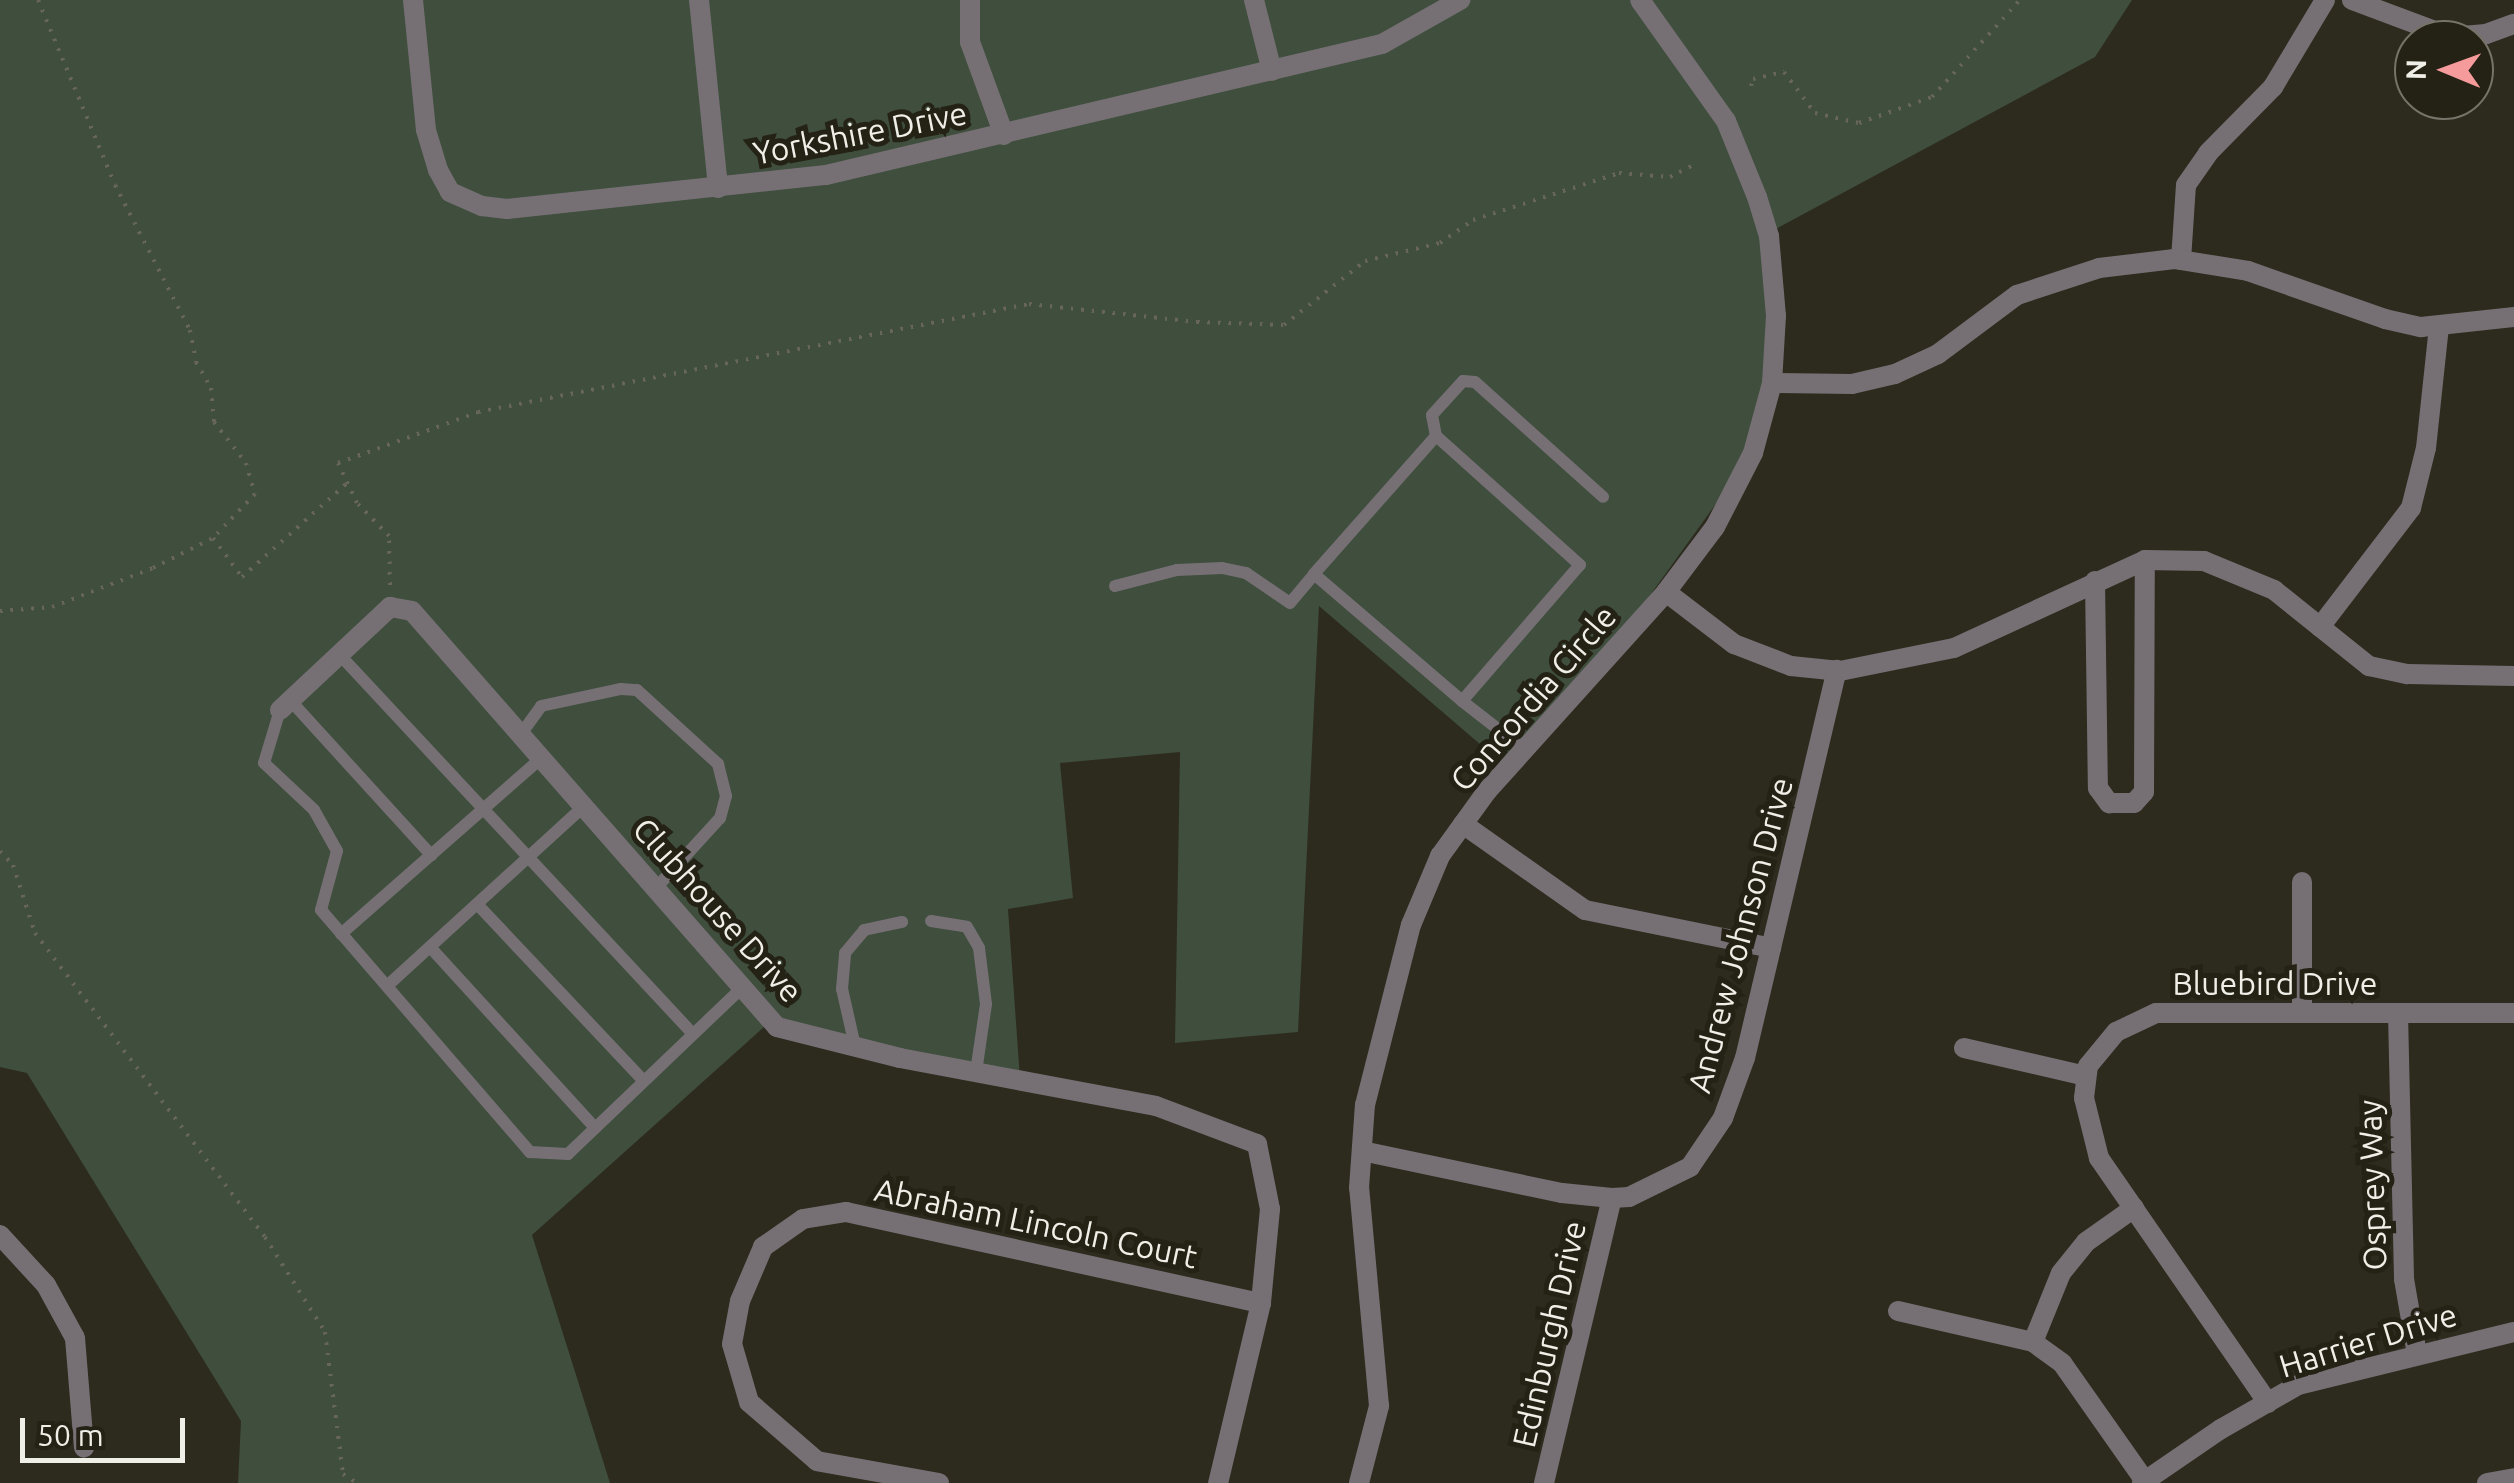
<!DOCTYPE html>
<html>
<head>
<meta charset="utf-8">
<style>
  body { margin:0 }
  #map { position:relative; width:2514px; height:1483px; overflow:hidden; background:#2d2b1e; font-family:Ubuntu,sans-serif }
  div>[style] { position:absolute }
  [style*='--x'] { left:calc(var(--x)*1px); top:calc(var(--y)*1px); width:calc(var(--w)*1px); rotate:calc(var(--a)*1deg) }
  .green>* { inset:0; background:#3f4e3d }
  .path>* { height:4px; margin-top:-2px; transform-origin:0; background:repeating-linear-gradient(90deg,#68665a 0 2.5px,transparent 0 10.5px) }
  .lane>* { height:12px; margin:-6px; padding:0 6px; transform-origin:6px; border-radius:6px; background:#767075 }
  .street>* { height:20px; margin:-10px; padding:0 10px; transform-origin:10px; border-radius:10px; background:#767075 }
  span { translate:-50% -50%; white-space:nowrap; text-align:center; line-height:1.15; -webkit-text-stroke:10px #242115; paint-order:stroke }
  .street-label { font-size:32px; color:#f0efe7 }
  .north { position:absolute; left:2394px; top:20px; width:100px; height:100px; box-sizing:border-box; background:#242115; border:2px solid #767369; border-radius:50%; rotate:271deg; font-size:28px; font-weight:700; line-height:40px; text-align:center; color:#f0efe7 }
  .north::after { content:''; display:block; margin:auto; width:35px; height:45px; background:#f59b9b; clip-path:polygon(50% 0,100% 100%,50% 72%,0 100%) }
  .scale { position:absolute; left:20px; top:1418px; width:165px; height:45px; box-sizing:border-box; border:5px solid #f0efe7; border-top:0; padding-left:12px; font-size:30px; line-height:35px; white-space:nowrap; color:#f0efe7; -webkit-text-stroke:8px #242115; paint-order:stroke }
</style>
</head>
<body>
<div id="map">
  <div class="green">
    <div style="clip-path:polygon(0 0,2132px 0,2095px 57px,1774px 230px,1764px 437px,1571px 705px,1509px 769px,1319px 606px,1298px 1032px,1175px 1043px,1180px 752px,1060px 763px,1073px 898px,1008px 909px,1020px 1079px,773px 1019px,532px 1235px,610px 1483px,238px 1483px,241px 1421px,27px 1073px,0 1067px)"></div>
  </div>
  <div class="path">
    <div style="--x:38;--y:0;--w:200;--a:67.4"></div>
    <div style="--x:115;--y:185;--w:163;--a:62.7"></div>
    <div style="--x:190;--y:330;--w:33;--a:79"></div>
    <div style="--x:196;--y:362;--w:30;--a:60"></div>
    <div style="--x:211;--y:388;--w:34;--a:85"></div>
    <div style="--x:214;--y:422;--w:52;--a:52"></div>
    <div style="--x:246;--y:463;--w:32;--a:74"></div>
    <div style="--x:255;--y:494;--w:61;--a:133.7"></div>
    <div style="--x:213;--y:538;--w:49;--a:53.4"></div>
    <div style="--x:242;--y:577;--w:141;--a:-41.8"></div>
    <div style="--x:1751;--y:86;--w:7;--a:-74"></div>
    <div style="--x:1753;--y:79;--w:32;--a:-13"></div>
    <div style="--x:1784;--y:72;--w:51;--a:52.9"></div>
    <div style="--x:1815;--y:113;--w:45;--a:12.8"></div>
    <div style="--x:1859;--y:123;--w:77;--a:-19.6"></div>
    <div style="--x:1932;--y:97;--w:131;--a:-47.8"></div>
    <div style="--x:390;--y:585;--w:49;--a:-91.2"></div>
    <div style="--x:389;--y:536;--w:46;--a:-134.1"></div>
    <div style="--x:357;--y:503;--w:44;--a:-115.4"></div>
    <div style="--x:338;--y:463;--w:149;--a:-20"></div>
    <div style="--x:478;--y:412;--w:561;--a:-11.09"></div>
    <div style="--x:1029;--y:304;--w:169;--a:6.1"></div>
    <div style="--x:1197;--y:322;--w:87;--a:2"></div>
    <div style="--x:1284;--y:325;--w:103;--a:-38.3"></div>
    <div style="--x:1365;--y:261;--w:77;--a:-13.5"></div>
    <div style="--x:1440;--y:243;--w:40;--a:-34.9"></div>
    <div style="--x:1473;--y:220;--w:153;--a:-17.8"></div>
    <div style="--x:1619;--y:173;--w:51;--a:4.5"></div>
    <div style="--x:1670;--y:177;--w:29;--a:-27"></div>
    <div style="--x:0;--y:611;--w:52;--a:-4.4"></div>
    <div style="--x:52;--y:607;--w:108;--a:-21.1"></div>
    <div style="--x:153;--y:568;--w:67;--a:-26.6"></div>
    <div style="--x:0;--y:851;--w:19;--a:47"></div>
    <div style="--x:13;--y:865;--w:71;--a:72.1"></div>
    <div style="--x:35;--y:933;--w:381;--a:52.9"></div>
    <div style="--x:265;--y:1237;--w:112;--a:57.7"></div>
    <div style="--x:325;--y:1332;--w:143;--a:82.8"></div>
    <div style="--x:343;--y:1474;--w:17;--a:33"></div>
  </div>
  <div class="lane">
    <div style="--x:1436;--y:436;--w:21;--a:-101"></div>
    <div style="--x:1432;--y:415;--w:46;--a:-47.6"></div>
    <div style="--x:1463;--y:381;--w:12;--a:5"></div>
    <div style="--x:1475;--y:382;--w:172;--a:41.9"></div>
    <div style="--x:1115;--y:586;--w:64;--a:-14.5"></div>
    <div style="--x:1177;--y:570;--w:45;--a:-2.5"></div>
    <div style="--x:1222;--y:568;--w:25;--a:12"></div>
    <div style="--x:1246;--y:573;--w:53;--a:34.3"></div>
    <div style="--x:1290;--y:603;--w:38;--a:-50"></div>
    <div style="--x:339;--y:654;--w:519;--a:47.03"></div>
    <div style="--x:290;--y:700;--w:210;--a:47.7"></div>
    <div style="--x:1462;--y:701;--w:180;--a:-49.1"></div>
    <div style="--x:1580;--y:565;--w:193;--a:-138.1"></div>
    <div style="--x:1436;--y:436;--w:184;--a:131.5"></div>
    <div style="--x:1314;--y:574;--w:195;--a:40.6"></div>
    <div style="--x:1462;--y:701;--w:80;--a:37.9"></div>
    <div style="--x:280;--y:710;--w:55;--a:106.8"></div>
    <div style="--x:264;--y:763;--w:69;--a:43.2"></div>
    <div style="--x:314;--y:810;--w:47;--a:60.7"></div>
    <div style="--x:337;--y:851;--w:61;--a:105.2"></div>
    <div style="--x:321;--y:910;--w:320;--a:49.2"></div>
    <div style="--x:530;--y:1152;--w:38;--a:3"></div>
    <div style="--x:568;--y:1154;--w:242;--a:-43.7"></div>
    <div style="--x:521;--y:734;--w:34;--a:-54"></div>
    <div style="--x:541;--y:706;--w:82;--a:-12"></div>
    <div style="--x:621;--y:689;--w:16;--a:4"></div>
    <div style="--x:637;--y:690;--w:110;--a:42.4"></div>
    <div style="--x:718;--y:764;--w:33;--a:76"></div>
    <div style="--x:726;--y:796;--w:23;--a:105"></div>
    <div style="--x:720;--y:818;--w:95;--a:132.4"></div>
    <div style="--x:477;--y:904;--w:243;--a:46.7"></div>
    <div style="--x:931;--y:921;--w:36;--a:9"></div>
    <div style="--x:967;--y:927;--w:24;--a:60"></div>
    <div style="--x:979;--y:948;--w:56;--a:82.9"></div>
    <div style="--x:986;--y:1004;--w:69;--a:98.4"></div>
    <div style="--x:341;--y:934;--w:266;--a:-41.3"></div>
    <div style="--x:430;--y:947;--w:245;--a:47.6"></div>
    <div style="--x:387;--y:986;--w:267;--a:-42.4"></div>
    <div style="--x:855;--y:1046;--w:58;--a:-102.8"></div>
    <div style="--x:842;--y:989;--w:36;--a:-85"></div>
    <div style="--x:845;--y:953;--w:30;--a:-50"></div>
    <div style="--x:864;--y:930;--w:39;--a:-12"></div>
  </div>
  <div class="street">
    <div style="--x:413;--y:0;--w:131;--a:84.3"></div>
    <div style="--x:426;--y:130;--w:42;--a:73.3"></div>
    <div style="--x:438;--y:170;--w:25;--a:61"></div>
    <div style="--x:450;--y:192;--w:35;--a:24"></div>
    <div style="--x:482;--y:206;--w:25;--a:7"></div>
    <div style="--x:507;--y:209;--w:321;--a:-6.1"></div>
    <div style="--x:826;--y:175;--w:571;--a:-13.26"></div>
    <div style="--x:1382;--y:44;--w:90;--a:-29.4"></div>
    <div style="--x:699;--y:0;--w:189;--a:84.2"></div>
    <div style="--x:970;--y:0;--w:42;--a:90"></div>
    <div style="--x:970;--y:42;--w:99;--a:69.9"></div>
    <div style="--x:1254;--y:0;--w:73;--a:75.8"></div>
    <div style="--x:2352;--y:0;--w:106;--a:20.5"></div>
    <div style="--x:2451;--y:37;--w:35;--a:-5"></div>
    <div style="--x:2486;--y:34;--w:30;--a:-20"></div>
    <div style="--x:2181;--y:260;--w:75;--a:-86.2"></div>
    <div style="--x:2186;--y:185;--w:39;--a:-55"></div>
    <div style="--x:2208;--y:153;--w:93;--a:-45.4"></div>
    <div style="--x:2273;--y:87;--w:101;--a:-59.1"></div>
    <div style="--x:1772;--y:383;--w:80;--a:0.7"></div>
    <div style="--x:1852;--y:384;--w:44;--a:-13.1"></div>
    <div style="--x:1895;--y:374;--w:47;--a:-24.9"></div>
    <div style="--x:1938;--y:354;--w:99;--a:-36.8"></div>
    <div style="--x:2017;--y:295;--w:86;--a:-18.2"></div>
    <div style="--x:2099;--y:268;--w:76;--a:-6.8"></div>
    <div style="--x:2174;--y:259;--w:75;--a:9.2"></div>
    <div style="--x:2248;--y:271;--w:145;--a:19.3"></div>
    <div style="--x:2385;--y:319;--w:37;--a:13"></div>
    <div style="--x:2421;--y:327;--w:94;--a:-6.1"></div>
    <div style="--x:2095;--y:581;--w:207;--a:89.2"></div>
    <div style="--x:2098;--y:788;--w:19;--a:54"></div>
    <div style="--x:2109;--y:803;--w:25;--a:0"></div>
    <div style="--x:2134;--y:803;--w:15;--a:-48"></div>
    <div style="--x:2144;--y:792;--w:232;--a:-89.8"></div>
    <div style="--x:1666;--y:592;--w:86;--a:37.4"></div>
    <div style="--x:1734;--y:644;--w:61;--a:21.1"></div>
    <div style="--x:1791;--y:666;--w:49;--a:5.8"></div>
    <div style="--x:1840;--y:671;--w:116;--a:-11.4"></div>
    <div style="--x:1954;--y:648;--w:210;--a:-24.7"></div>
    <div style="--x:2145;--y:560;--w:59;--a:1"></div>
    <div style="--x:2204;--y:561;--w:76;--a:22.5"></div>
    <div style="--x:2274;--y:590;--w:122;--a:38.7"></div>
    <div style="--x:2369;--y:666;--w:39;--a:12"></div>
    <div style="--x:2407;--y:674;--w:107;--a:1.1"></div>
    <div style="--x:2320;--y:627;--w:150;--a:-52.6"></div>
    <div style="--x:2411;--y:508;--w:62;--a:-76"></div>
    <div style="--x:2426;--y:448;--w:122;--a:-83.9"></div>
    <div style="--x:280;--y:710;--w:151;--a:-43.1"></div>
    <div style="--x:390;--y:607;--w:22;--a:10"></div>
    <div style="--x:412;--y:611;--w:553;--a:48.74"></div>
    <div style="--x:777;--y:1027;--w:127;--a:14.1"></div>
    <div style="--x:900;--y:1058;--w:260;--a:10.6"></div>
    <div style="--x:1156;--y:1106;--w:108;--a:20.6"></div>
    <div style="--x:1257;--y:1144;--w:66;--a:78.7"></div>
    <div style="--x:1270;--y:1209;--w:94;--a:95.5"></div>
    <div style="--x:1261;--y:1303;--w:185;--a:103.4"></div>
    <div style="--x:1463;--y:824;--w:149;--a:35.2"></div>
    <div style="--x:1585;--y:910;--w:190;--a:11.5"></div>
    <div style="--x:2302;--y:1013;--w:131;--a:-90"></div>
    <div style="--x:2398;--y:1013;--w:266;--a:88.7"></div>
    <div style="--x:2404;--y:1279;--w:76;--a:80.2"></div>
    <div style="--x:1964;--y:1048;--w:125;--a:12.9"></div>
    <div style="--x:1362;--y:1151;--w:204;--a:11.9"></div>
    <div style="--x:1562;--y:1193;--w:50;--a:5.7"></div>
    <div style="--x:1612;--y:1198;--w:17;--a:-3"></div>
    <div style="--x:1629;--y:1197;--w:68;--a:-26.2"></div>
    <div style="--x:1690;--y:1167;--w:59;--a:-56"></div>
    <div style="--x:1723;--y:1118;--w:64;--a:-69.9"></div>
    <div style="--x:1745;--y:1058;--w:399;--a:-76.7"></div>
    <div style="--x:0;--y:1235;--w:68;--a:47.4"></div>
    <div style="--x:46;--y:1285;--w:60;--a:61.3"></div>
    <div style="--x:75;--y:1338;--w:110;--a:85.3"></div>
    <div style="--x:1898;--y:1311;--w:139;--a:12.9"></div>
    <div style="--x:2033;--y:1342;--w:36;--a:36"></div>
    <div style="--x:2062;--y:1363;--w:144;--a:54.9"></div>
    <div style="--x:2033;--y:1342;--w:74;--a:-67.9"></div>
    <div style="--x:2061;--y:1273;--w:40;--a:-51"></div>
    <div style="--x:2086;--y:1242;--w:59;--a:-35.3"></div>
    <div style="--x:2268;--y:1403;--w:298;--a:-124.6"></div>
    <div style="--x:2099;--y:1158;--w:62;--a:-104"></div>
    <div style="--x:2084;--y:1098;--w:32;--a:-83"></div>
    <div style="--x:2088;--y:1066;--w:44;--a:-50.5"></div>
    <div style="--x:2116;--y:1032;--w:44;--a:-25.4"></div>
    <div style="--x:2156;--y:1013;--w:358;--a:0"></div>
    <div style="--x:939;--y:1483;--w:124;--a:-169.8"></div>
    <div style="--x:817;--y:1461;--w:90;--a:-139.1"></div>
    <div style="--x:749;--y:1402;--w:60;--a:-106.3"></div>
    <div style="--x:732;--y:1344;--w:44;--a:-79.5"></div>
    <div style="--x:740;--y:1301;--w:59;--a:-66.9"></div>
    <div style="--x:763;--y:1247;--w:49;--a:-35"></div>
    <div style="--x:803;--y:1219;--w:44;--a:-9.2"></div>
    <div style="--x:846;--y:1212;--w:425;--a:12.4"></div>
    <div style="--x:1359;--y:1483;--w:80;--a:-75.4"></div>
    <div style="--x:1379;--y:1406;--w:219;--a:-95.2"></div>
    <div style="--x:1359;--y:1188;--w:83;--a:-85.9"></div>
    <div style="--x:1365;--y:1105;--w:186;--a:-75.7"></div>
    <div style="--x:1411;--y:925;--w:75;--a:-67.2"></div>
    <div style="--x:1440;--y:856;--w:80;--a:-54.1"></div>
    <div style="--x:1487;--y:791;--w:268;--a:-48"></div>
    <div style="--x:1666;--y:592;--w:81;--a:-53"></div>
    <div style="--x:1715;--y:527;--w:83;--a:-62.8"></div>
    <div style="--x:1753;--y:453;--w:73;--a:-74.8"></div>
    <div style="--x:1772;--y:383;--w:67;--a:-86.6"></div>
    <div style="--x:1776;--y:316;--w:80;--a:-95"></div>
    <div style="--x:1769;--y:236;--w:41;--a:-107.1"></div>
    <div style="--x:1757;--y:197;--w:82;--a:-112.2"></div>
    <div style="--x:1726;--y:121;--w:148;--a:-125.4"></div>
    <div style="--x:1544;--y:1483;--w:293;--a:-76.6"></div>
    <div style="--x:2142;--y:1483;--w:96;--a:-34.4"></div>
    <div style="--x:2221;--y:1429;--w:89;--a:-29.7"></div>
    <div style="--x:2298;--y:1385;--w:222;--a:-13.8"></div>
    <div style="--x:2487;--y:1483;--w:27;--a:-10"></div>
  </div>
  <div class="street-label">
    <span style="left:860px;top:133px;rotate:-11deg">Yorkshire Drive</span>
    <span style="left:1533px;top:698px;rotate:-49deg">Concordia Circle</span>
    <span style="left:718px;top:910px;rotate:48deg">Clubhouse Drive</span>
    <span style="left:1740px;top:935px;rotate:-75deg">Andrew Johnson Drive</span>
    <span style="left:2275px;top:983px">Bluebird Drive</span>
    <span style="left:2372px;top:1185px;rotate:-92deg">Osprey Way</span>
    <span style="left:1036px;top:1223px;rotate:12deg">Abraham Lincoln Court</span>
    <span style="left:1549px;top:1334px;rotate:-77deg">Edinburgh Drive</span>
    <span style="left:2368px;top:1340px;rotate:-17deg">Harrier Drive</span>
  </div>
  <div class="north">N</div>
  <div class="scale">50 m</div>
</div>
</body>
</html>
